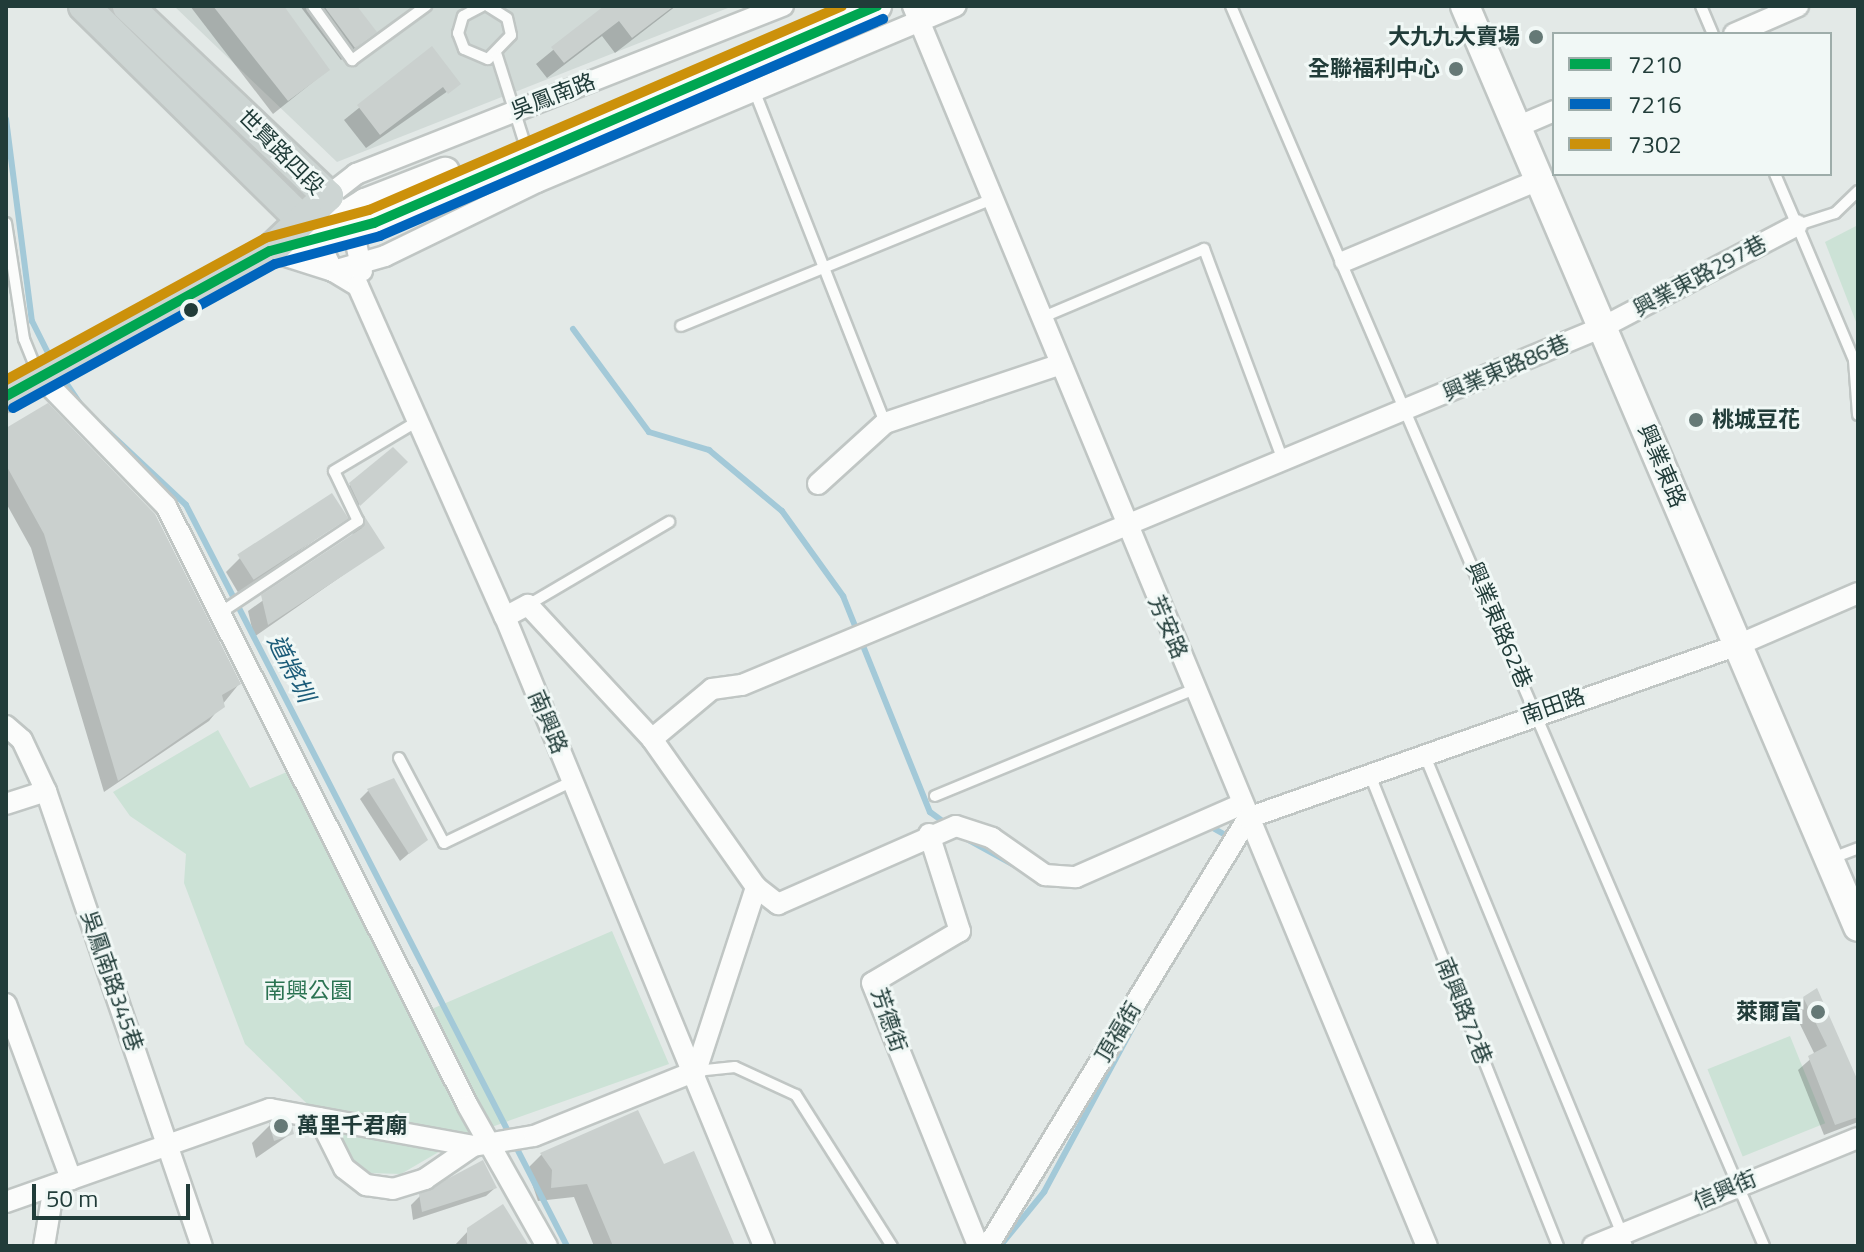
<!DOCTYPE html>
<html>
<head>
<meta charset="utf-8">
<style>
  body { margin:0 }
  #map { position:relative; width:1864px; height:1252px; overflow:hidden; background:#e3e9e7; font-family:"Titillium Web","Noto Sans TC",sans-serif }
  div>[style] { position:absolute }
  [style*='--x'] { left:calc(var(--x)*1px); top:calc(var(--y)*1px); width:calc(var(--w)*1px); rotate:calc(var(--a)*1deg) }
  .built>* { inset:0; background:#d1dad7 }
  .green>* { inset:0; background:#cce2d6; transform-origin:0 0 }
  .shadow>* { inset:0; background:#0003 }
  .stream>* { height:6px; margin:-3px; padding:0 3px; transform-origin:3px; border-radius:3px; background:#a3c9d8 }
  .building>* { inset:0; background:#cad0ce; transform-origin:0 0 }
  .roads { filter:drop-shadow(2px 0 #c0c6c4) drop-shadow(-2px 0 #c0c6c4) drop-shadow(0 2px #c0c6c4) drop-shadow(0 -2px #c0c6c4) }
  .lane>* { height:10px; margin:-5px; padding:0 5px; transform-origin:5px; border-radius:5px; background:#fbfcfb }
  .street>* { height:20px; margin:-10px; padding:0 10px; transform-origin:10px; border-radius:10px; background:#fbfcfb }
  .secondary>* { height:28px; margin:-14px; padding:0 14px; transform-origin:14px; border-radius:14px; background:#fbfcfb }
  .primary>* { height:30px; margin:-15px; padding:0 15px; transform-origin:15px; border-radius:15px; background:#cdd5d3 }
  .bus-1>* { height:10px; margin:-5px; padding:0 5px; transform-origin:5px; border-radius:5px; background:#00a651 }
  .bus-2>* { height:10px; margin:-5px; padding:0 5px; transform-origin:5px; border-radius:5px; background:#0065bd }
  .bus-3>* { height:10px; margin:-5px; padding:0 5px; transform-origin:5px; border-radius:5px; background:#cc910b }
  .dots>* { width:22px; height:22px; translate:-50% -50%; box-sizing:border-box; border:4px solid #f1f8f6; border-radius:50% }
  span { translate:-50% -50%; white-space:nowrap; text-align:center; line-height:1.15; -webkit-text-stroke:6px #f1f8f6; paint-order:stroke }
  .poi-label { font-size:22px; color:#213c39; font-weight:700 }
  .right { translate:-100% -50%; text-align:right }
  .left { translate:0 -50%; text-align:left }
  .street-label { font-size:22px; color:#213c39 }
  .park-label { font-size:22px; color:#2b7352 }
  .water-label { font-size:24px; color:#1b5b78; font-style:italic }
  .frame { position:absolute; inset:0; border:8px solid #213c39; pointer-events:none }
  .legend { position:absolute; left:1552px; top:32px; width:280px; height:144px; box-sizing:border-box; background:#f1f8f6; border:2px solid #9eadaa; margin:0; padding:10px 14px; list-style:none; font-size:24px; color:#213c39 }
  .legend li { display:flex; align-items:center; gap:16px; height:40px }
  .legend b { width:40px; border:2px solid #9eadaa }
  .scale { position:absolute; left:32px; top:1184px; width:158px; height:36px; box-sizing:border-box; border:4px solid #213c39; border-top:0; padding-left:10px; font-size:24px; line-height:28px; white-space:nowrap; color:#213c39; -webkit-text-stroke:6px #f1f8f6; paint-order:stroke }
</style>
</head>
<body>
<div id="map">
  <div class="built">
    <div style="clip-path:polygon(174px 6px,733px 6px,337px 162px)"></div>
  </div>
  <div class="green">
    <div style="clip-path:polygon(1858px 225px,1858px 327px,1825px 242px)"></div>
    <div style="clip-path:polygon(218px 730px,250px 788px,289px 771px,411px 1018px,612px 931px,669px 1064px,466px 1136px,401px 1174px,369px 1173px,342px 1154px,325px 1121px,245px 1044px,184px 883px,186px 854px,130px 816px,113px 792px)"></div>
    <div style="left:1790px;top:1036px;width:94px;height:89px;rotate:68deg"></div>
  </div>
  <div class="shadow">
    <div style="clip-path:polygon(190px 6px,279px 6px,328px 70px,273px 114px)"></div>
    <div style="clip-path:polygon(300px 6px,354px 6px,374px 32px,341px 60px)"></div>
    <div style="clip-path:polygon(607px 6px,676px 6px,615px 53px,602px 36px,547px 78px,536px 64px)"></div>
    <div style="clip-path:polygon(432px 49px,458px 84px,366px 148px,344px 120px)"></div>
    <div style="clip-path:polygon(6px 430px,239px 684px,209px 721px,104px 792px,31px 548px,6px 503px)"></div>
    <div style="clip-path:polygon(396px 471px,350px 513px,341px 494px,350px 485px)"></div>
    <div style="clip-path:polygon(363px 517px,382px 548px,254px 637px,248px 611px,350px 539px)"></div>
    <div style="clip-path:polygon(345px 518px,239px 594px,226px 572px,240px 558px)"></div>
    <div style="clip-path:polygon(369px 790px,426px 839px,400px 861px,360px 799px)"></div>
    <div style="clip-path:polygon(1804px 998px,1858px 1089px,1858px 1122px,1824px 1135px,1798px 1070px,1815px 1055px,1793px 1010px)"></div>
    <div style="clip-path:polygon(637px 1113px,663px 1166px,733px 1246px,594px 1246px,574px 1197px,538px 1201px,527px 1169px,541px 1155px)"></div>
    <div style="clip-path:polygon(270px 1125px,292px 1133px,256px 1158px,252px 1143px)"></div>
    <div style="clip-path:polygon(495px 1188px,486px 1196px,413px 1220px,411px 1205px,420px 1196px)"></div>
    <div style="clip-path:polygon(469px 1230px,522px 1246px,454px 1246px)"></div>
  </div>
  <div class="stream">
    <div style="--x:6;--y:119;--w:204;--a:82.7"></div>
    <div style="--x:32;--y:321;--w:45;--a:63.4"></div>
    <div style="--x:573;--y:329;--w:128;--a:53.6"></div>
    <div style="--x:649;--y:432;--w:63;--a:16.7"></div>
    <div style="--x:709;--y:450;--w:95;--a:39.9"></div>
    <div style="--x:782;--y:511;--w:105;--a:54.3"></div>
    <div style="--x:843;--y:596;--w:233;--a:68.1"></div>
    <div style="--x:930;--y:812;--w:22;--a:36"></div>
    <div style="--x:62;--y:377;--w:32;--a:56"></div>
    <div style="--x:102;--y:426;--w:115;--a:43.2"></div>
    <div style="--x:186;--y:505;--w:833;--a:62.79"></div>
    <div style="--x:1211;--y:827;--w:23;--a:29"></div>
    <div style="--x:967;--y:839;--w:56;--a:28.9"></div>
    <div style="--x:1000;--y:1246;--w:70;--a:-50.8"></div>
    <div style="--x:1044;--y:1192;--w:194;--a:-61.7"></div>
  </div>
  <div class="building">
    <div style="clip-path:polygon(213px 6px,284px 6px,330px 70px,288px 101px)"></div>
    <div style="clip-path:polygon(324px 6px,357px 6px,377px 32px,355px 48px)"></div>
    <div style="clip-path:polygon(604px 6px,674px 6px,632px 38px,619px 21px,564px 63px,551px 47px)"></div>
    <div style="clip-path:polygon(432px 46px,461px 84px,448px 94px,443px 87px,380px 135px,357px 105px)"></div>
    <div style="clip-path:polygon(48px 403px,155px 514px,241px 684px,222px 695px,225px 707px,118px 781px,44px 534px,6px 465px,6px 428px)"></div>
    <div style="clip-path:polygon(393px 447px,408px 462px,360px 506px,349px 483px)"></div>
    <div style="left:332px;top:493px;width:30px;height:113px;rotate:57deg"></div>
    <div style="clip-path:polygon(363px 514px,385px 548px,268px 625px,261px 595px,362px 528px)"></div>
    <div style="clip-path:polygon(394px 778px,428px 840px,409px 854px,367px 789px)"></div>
    <div style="clip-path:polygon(1817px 988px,1858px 1081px,1858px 1117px,1835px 1125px,1808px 1056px,1827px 1046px,1803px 997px)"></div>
    <div style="clip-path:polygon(638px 1110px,664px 1164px,694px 1151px,735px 1246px,613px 1246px,587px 1184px,551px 1188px,552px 1170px,540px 1153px)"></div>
    <div style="clip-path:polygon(269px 1123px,292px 1126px,294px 1134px,274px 1141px)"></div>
    <div style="clip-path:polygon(483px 1160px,497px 1188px,422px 1212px,419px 1194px)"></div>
    <div style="clip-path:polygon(503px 1204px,529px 1246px,467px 1246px,467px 1228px)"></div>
  </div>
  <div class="roads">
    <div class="lane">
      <div style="--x:313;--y:6;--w:67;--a:54.2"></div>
      <div style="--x:352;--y:60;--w:92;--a:-36.1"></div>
      <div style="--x:482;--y:6;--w:21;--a:152"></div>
      <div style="--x:463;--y:16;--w:18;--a:106"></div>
      <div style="--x:458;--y:33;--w:17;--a:69"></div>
      <div style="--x:464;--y:49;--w:26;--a:23"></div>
      <div style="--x:488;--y:59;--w:33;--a:-46"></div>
      <div style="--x:511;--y:35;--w:17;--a:-103"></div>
      <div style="--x:507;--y:18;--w:22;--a:-148"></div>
      <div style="--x:1231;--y:6;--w:1350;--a:66.74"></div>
      <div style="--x:1701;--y:6;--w:30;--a:67"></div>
      <div style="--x:497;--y:56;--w:132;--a:72.4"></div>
      <div style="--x:754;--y:90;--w:358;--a:68.5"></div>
      <div style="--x:1775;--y:174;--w:56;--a:66.7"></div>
      <div style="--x:1858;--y:191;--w:32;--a:136"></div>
      <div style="--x:1835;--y:213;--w:40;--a:162"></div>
      <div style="--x:1797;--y:225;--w:147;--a:67.1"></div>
      <div style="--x:1854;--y:360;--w:55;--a:85.8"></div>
      <div style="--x:6;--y:223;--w:117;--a:81.2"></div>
      <div style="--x:24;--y:339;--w:37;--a:68"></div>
      <div style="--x:1041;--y:318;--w:177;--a:-22.9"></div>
      <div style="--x:1204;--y:249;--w:225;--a:69.5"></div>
      <div style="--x:681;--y:326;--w:333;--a:-22.2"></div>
      <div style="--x:528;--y:605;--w:164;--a:-30.5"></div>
      <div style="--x:220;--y:613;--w:166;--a:-33.7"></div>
      <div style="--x:358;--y:521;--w:55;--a:-115.6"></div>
      <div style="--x:334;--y:471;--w:98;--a:-30.8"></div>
      <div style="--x:1425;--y:756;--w:530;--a:67.6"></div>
      <div style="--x:399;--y:758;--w:96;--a:62.1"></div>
      <div style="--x:444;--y:843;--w:143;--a:-25.7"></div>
      <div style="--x:1370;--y:775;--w:507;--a:68.24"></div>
      <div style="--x:935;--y:796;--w:280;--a:-22.4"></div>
      <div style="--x:1830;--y:859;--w:30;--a:-21"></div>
      <div style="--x:696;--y:1071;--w:39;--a:-6"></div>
      <div style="--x:735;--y:1067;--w:67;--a:24.7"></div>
      <div style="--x:796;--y:1095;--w:179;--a:57.6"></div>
    </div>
    <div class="street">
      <div style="--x:913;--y:6;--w:1342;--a:67.49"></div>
      <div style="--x:1734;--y:34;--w:70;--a:-23.6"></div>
      <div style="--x:1519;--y:126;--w:38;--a:-23"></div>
      <div style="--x:312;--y:228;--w:48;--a:64"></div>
      <div style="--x:333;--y:271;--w:29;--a:31"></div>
      <div style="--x:358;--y:286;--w:362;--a:66.1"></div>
      <div style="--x:505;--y:617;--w:680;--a:67.62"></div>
      <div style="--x:270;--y:251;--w:66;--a:17.6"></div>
      <div style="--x:333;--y:271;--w:54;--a:-16.1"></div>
      <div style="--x:385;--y:256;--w:169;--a:-26"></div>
      <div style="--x:537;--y:182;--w:454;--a:-22.8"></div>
      <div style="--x:1345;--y:261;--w:212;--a:-22.7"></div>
      <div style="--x:362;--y:271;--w:43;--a:-102.1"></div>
      <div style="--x:353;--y:229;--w:41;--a:-127.1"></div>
      <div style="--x:328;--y:196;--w:36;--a:-38"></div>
      <div style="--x:356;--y:174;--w:459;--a:-21.5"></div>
      <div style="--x:38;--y:374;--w:184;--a:45.9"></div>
      <div style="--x:166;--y:506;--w:672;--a:63.28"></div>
      <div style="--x:468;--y:1106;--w:161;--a:60.6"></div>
      <div style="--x:818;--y:484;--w:91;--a:-42.3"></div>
      <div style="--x:885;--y:423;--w:182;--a:-18.5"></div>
      <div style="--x:505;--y:617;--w:26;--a:-28"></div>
      <div style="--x:528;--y:605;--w:183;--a:47.2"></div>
      <div style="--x:652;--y:739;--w:181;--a:54.9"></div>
      <div style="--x:6;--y:726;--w:21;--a:41"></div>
      <div style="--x:22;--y:740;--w:56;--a:64.8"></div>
      <div style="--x:46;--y:791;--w:481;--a:71.1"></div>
      <div style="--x:652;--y:739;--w:78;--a:-39.8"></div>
      <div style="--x:712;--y:689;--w:30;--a:-8"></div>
      <div style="--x:742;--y:685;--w:932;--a:-22.58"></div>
      <div style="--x:1603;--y:327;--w:219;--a:-27.7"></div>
      <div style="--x:6;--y:804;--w:42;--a:-18"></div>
      <div style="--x:929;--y:834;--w:102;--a:72.3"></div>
      <div style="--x:960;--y:931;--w:102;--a:149.4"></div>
      <div style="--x:872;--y:983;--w:284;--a:68"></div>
      <div style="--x:6;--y:1004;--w:187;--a:69.6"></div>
      <div style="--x:319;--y:1118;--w:56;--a:63.4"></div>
      <div style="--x:344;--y:1168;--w:28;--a:38"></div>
      <div style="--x:366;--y:1185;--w:27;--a:8"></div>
      <div style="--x:393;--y:1189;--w:34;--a:-17"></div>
      <div style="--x:425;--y:1179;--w:58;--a:-34.5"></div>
      <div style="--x:6;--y:1202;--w:280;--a:-19.4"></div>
      <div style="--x:270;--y:1109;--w:206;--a:10.3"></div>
      <div style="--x:473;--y:1146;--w:62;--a:-9.3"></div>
      <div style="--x:534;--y:1136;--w:175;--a:-21.9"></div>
      <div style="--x:696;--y:1071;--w:194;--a:-71.9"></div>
      <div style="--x:756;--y:887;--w:28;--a:38"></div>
      <div style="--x:778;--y:904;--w:194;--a:-23.7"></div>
      <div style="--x:956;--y:826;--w:38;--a:18"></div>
      <div style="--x:992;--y:838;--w:65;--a:34.9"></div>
      <div style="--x:1045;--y:875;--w:31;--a:4"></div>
      <div style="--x:1076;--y:877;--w:181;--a:-23.7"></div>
      <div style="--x:44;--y:1246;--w:61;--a:-80.5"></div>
      <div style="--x:988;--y:1246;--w:501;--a:-58.72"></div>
      <div style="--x:1248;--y:818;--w:520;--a:-19.45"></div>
      <div style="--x:1738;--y:645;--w:131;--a:-23.4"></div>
      <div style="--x:1593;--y:1246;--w:286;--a:-22.2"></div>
    </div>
    <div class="secondary">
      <div style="--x:1465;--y:6;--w:1001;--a:66.89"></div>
      <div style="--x:324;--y:229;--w:49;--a:-32.4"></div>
      <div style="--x:365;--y:203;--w:86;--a:-21.2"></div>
      <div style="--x:271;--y:250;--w:106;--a:-14.7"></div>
      <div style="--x:374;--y:223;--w:548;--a:-23.34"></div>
    </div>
    <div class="primary">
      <div style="--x:84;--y:6;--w:305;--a:44.5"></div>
      <div style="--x:6;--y:396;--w:301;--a:-28.8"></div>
      <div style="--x:270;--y:251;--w:80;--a:-43.5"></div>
      <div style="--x:328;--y:196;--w:276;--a:-136.5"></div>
    </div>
  </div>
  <div class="bus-1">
    <div style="--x:6;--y:396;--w:301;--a:-28.8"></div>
    <div style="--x:270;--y:251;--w:108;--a:-15.1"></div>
    <div style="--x:374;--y:223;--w:548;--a:-23.34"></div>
  </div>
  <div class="bus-2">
    <div style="--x:13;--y:408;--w:299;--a:-28.8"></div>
    <div style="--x:275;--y:264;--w:109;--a:-14.9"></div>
    <div style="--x:380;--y:236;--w:548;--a:-23.34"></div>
  </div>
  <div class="bus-3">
    <div style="--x:6;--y:380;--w:295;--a:-28.7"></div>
    <div style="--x:265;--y:238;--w:108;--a:-15.1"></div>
    <div style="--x:369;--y:210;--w:515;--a:-23.33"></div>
  </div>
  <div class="dots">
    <div style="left:1536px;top:37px;background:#657976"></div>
    <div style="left:1456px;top:69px;background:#657976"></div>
    <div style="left:191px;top:310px;background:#213c39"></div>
    <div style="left:1696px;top:420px;background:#657976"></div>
    <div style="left:1818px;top:1012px;background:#657976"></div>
    <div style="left:281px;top:1126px;background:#657976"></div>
  </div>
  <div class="poi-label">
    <span class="right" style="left:1520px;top:37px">大九九大賣場</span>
    <span class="right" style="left:1440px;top:69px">全聯福利中心</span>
    <span class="left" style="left:1712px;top:420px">桃城豆花</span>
    <span class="right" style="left:1802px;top:1012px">萊爾富</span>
    <span class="left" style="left:297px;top:1126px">萬里千君廟</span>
  </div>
  <div class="street-label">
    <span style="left:553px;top:96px;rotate:-21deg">吳鳳南路</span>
    <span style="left:281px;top:152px;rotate:45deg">世賢路四段</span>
    <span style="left:1700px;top:276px;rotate:-28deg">興業東路297巷</span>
    <span style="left:1506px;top:368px;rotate:-23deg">興業東路86巷</span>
    <span style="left:1662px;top:466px;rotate:67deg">興業東路</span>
    <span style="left:1499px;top:625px;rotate:67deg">興業東路62巷</span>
    <span style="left:1168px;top:627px;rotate:67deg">芳安路</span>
    <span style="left:1553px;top:706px;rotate:-19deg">南田路</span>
    <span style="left:548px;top:722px;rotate:67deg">南興路</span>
    <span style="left:112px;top:981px;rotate:71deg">吳鳳南路345巷</span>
    <span style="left:1464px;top:1011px;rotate:68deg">南興路72巷</span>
    <span style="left:889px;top:1020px;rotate:71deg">芳德街</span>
    <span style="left:1118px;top:1032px;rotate:-59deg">頂福街</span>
    <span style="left:1725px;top:1190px;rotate:-23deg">信興街</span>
  </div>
  <div class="park-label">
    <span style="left:308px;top:991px">南興公園</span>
  </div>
  <div class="water-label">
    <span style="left:291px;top:668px;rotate:63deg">道將圳</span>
  </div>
  <div class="frame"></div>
  <ul class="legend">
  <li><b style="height:10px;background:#00a651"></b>7210</li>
  <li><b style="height:10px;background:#0065bd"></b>7216</li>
  <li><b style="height:10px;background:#cc910b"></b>7302</li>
  </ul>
  <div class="scale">50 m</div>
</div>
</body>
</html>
